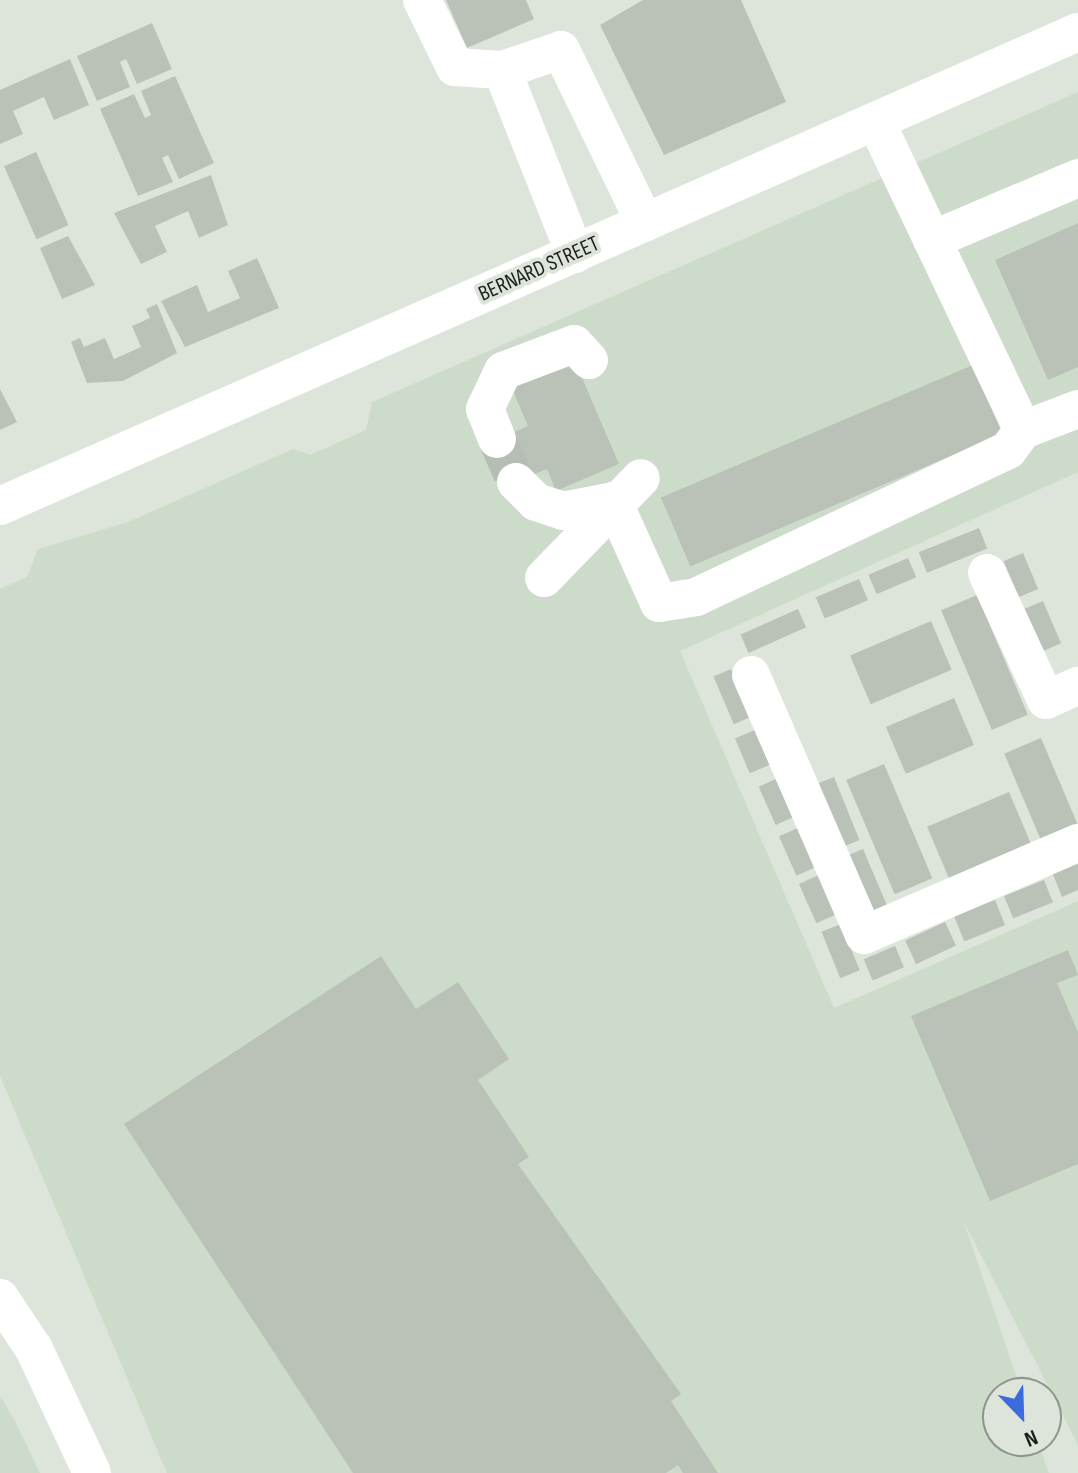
<!DOCTYPE html>
<html>
<head>
<meta charset="utf-8">
<style>
  body { margin:0 }
  #map { position:relative; width:1078px; height:1473px; overflow:hidden; background:#dde5da; font-family:"Sofia Sans Condensed",sans-serif }
  div>[style] { position:absolute }
  [style*='--x'] { left:calc(var(--x)*1px); top:calc(var(--y)*1px); width:calc(var(--w)*1px); rotate:calc(var(--a)*1deg) }
  .built>* { inset:0; background:#cddbca }
  .building>* { inset:0; background:#bac2b8; transform-origin:0 0 }
  .minor-tunnel>* { height:38px; margin-top:-19px; transform-origin:0; background:repeating-linear-gradient(90deg,#b6bdb4 0 38px,transparent 0 57px) }
  .minor>* { height:38px; margin:-19px; padding:0 19px; transform-origin:19px; border-radius:19px; background:#fff }
  span { translate:-50% -50%; white-space:nowrap; text-align:center; line-height:1.15; -webkit-text-stroke:8px #dde5da; paint-order:stroke }
  .street-label { font-size:22px; color:#1b1e1a }
  .north { position:absolute; left:982px; top:1377px; width:80px; height:80px; box-sizing:border-box; background:#dde5da; border:2px solid #8f958d; border-radius:50%; rotate:157deg; font-size:22px; font-weight:700; line-height:32px; text-align:center; color:#1b1e1a }
  .north::after { content:''; display:block; margin:auto; width:28px; height:36px; background:#3c6bdb; clip-path:polygon(50% 0,100% 100%,50% 72%,0 100%) }
</style>
</head>
<body>
<div id="map">
  <div class="built">
    <div style="clip-path:polygon(1078px 92px,1078px 472px,680px 651px,834px 1008px,1078px 901px,1078px 1445px,964px 1222px,1022px 1393px,998px 1393px,998px 1441px,1038px 1441px,1049px 1473px,167px 1473px,0 1076px,0 589px,27px 577px,38px 549px,128px 522px,293px 449px,310px 455px,366px 430px,372px 402px)"></div>
    <div style="clip-path:polygon(0 1396px,15px 1421px,40px 1473px,0 1473px)"></div>
  </div>
  <div class="building">
    <div style="clip-path:polygon(446px 0,526px 0,534px 19px,467px 48px)"></div>
    <div style="clip-path:polygon(643px 0,741px 0,786px 102px,664px 155px,600px 25px)"></div>
    <div style="clip-path:polygon(152px 23px,172px 69px,137px 84px,126px 59px,120px 62px,130px 87px,97px 101px,77px 56px)"></div>
    <div style="clip-path:polygon(70px 59px,89px 105px,54px 120px,44px 97px,13px 111px,23px 134px,0 144px,0 90px)"></div>
    <div style="clip-path:polygon(175px 76px,214px 163px,179px 179px,168px 155px,162px 158px,173px 182px,138px 196px,100px 109px,134px 94px,145px 118px,151px 115px,141px 91px)"></div>
    <div style="left:36px;top:152px;width:80px;height:35px;rotate:66deg"></div>
    <div style="clip-path:polygon(211px 175px,228px 225px,199px 238px,188px 211px,155px 226px,167px 252px,141px 264px,114px 213px)"></div>
    <div style="clip-path:polygon(1078px 223px,1078px 367px,1048px 380px,995px 260px)"></div>
    <div style="clip-path:polygon(68px 236px,95px 285px,62px 299px,40px 248px)"></div>
    <div style="clip-path:polygon(257px 258px,279px 308px,185px 347px,161px 301px,197px 285px,208px 312px,240px 298px,228px 271px)"></div>
    <div style="clip-path:polygon(157px 304px,177px 353px,123px 381px,87px 383px,71px 342px,80px 338px,84px 347px,105px 338px,114px 359px,141px 347px,132px 326px,150px 318px,146px 309px)"></div>
    <div style="clip-path:polygon(570px 350px,619px 464px,556px 491px,547px 469px,506px 486px,488px 443px,528px 426px,507px 377px)"></div>
    <div style="left:973px;top:365px;width:75px;height:339px;rotate:67deg"></div>
    <div style="clip-path:polygon(0 389px,17px 422px,0 430px)"></div>
    <div style="left:979px;top:528px;width:22px;height:65px;rotate:68deg"></div>
    <div style="left:1023px;top:553px;width:39px;height:21px;rotate:67deg"></div>
    <div style="left:908px;top:558px;width:21px;height:43px;rotate:67deg"></div>
    <div style="left:859px;top:579px;width:23px;height:47px;rotate:67deg"></div>
    <div style="left:977px;top:595px;width:130px;height:39px;rotate:67deg"></div>
    <div style="left:1043px;top:601px;width:46px;height:20px;rotate:67deg"></div>
    <div style="left:798px;top:609px;width:20px;height:63px;rotate:66deg"></div>
    <div style="left:931px;top:621px;width:53px;height:88px;rotate:67deg"></div>
    <div style="left:731px;top:669px;width:52px;height:19px;rotate:67deg"></div>
    <div style="left:954px;top:698px;width:51px;height:74px;rotate:67deg"></div>
    <div style="left:757px;top:729px;width:38px;height:24px;rotate:67deg"></div>
    <div style="left:1041px;top:738px;width:95px;height:40px;rotate:67deg"></div>
    <div style="left:884px;top:764px;width:124px;height:41px;rotate:67deg"></div>
    <div style="left:834px;top:777px;width:68px;height:21px;rotate:68deg"></div>
    <div style="left:776px;top:779px;width:42px;height:19px;rotate:66deg"></div>
    <div style="left:1009px;top:792px;width:56px;height:89px;rotate:67deg"></div>
    <div style="left:800px;top:827px;width:43px;height:23px;rotate:66deg"></div>
    <div style="left:863px;top:849px;width:64px;height:20px;rotate:67deg"></div>
    <div style="clip-path:polygon(1078px 862px,1078px 890px,1062px 897px,1052px 872px)"></div>
    <div style="left:819px;top:875px;width:43px;height:22px;rotate:66deg"></div>
    <div style="left:1044px;top:880px;width:24px;height:43px;rotate:68deg"></div>
    <div style="left:995px;top:900px;width:27px;height:44px;rotate:68deg"></div>
    <div style="left:945px;top:922px;width:26px;height:44px;rotate:65deg"></div>
    <div style="left:841px;top:924px;width:50px;height:21px;rotate:68deg"></div>
    <div style="left:895px;top:946px;width:23px;height:34px;rotate:67deg"></div>
    <div style="clip-path:polygon(1068px 950px,1078px 975px,1057px 983px,1078px 1032px,1078px 1164px,990px 1201px,911px 1016px)"></div>
    <div style="clip-path:polygon(381px 956px,416px 1009px,458px 982px,509px 1059px,478px 1080px,529px 1157px,518px 1164px,681px 1394px,671px 1401px,718px 1473px,683px 1473px,678px 1465px,666px 1473px,353px 1473px,124px 1124px)"></div>
  </div>
  <div class="minor-tunnel">
    <div style="--x:497;--y:439;--w:47;--a:66.2"></div>
  </div>
  <div class="minor">
    <div style="--x:422;--y:0;--w:75;--a:63.8"></div>
    <div style="--x:455;--y:67;--w:47;--a:3.7"></div>
    <div style="--x:876;--y:122;--w:341;--a:64.5"></div>
    <div style="--x:1023;--y:430;--w:59;--a:-20.9"></div>
    <div style="--x:932;--y:240;--w:159;--a:-23"></div>
    <div style="--x:575;--y:254;--w:198;--a:-111.6"></div>
    <div style="--x:502;--y:70;--w:62;--a:-18.7"></div>
    <div style="--x:561;--y:50;--w:192;--a:64.1"></div>
    <div style="--x:497;--y:439;--w:32;--a:-112"></div>
    <div style="--x:485;--y:409;--w:42;--a:-64.7"></div>
    <div style="--x:503;--y:371;--w:76;--a:-20.8"></div>
    <div style="--x:574;--y:344;--w:22;--a:47"></div>
    <div style="--x:516;--y:482;--w:28;--a:45"></div>
    <div style="--x:536;--y:502;--w:28;--a:18"></div>
    <div style="--x:563;--y:511;--w:51;--a:-11.3"></div>
    <div style="--x:613;--y:501;--w:112;--a:65.7"></div>
    <div style="--x:659;--y:603;--w:37;--a:-9"></div>
    <div style="--x:696;--y:597;--w:345;--a:-25.2"></div>
    <div style="--x:1008;--y:450;--w:25;--a:-53"></div>
    <div style="--x:0;--y:506;--w:1178;--a:-23.74"></div>
    <div style="--x:987;--y:573;--w:140;--a:65.1"></div>
    <div style="--x:1046;--y:700;--w:35;--a:-24"></div>
    <div style="--x:544;--y:578;--w:139;--a:-45.9"></div>
    <div style="--x:751;--y:675;--w:283;--a:66.5"></div>
    <div style="--x:864;--y:935;--w:233;--a:-23.3"></div>
    <div style="--x:0;--y:1298;--w:61;--a:56.3"></div>
    <div style="--x:34;--y:1349;--w:137;--a:64.9"></div>
  </div>
  <div class="street-label">
    <span style="left:539px;top:269px;rotate:-24deg">BERNARD STREET</span>
  </div>
  <div class="north">N</div>
</div>
</body>
</html>
